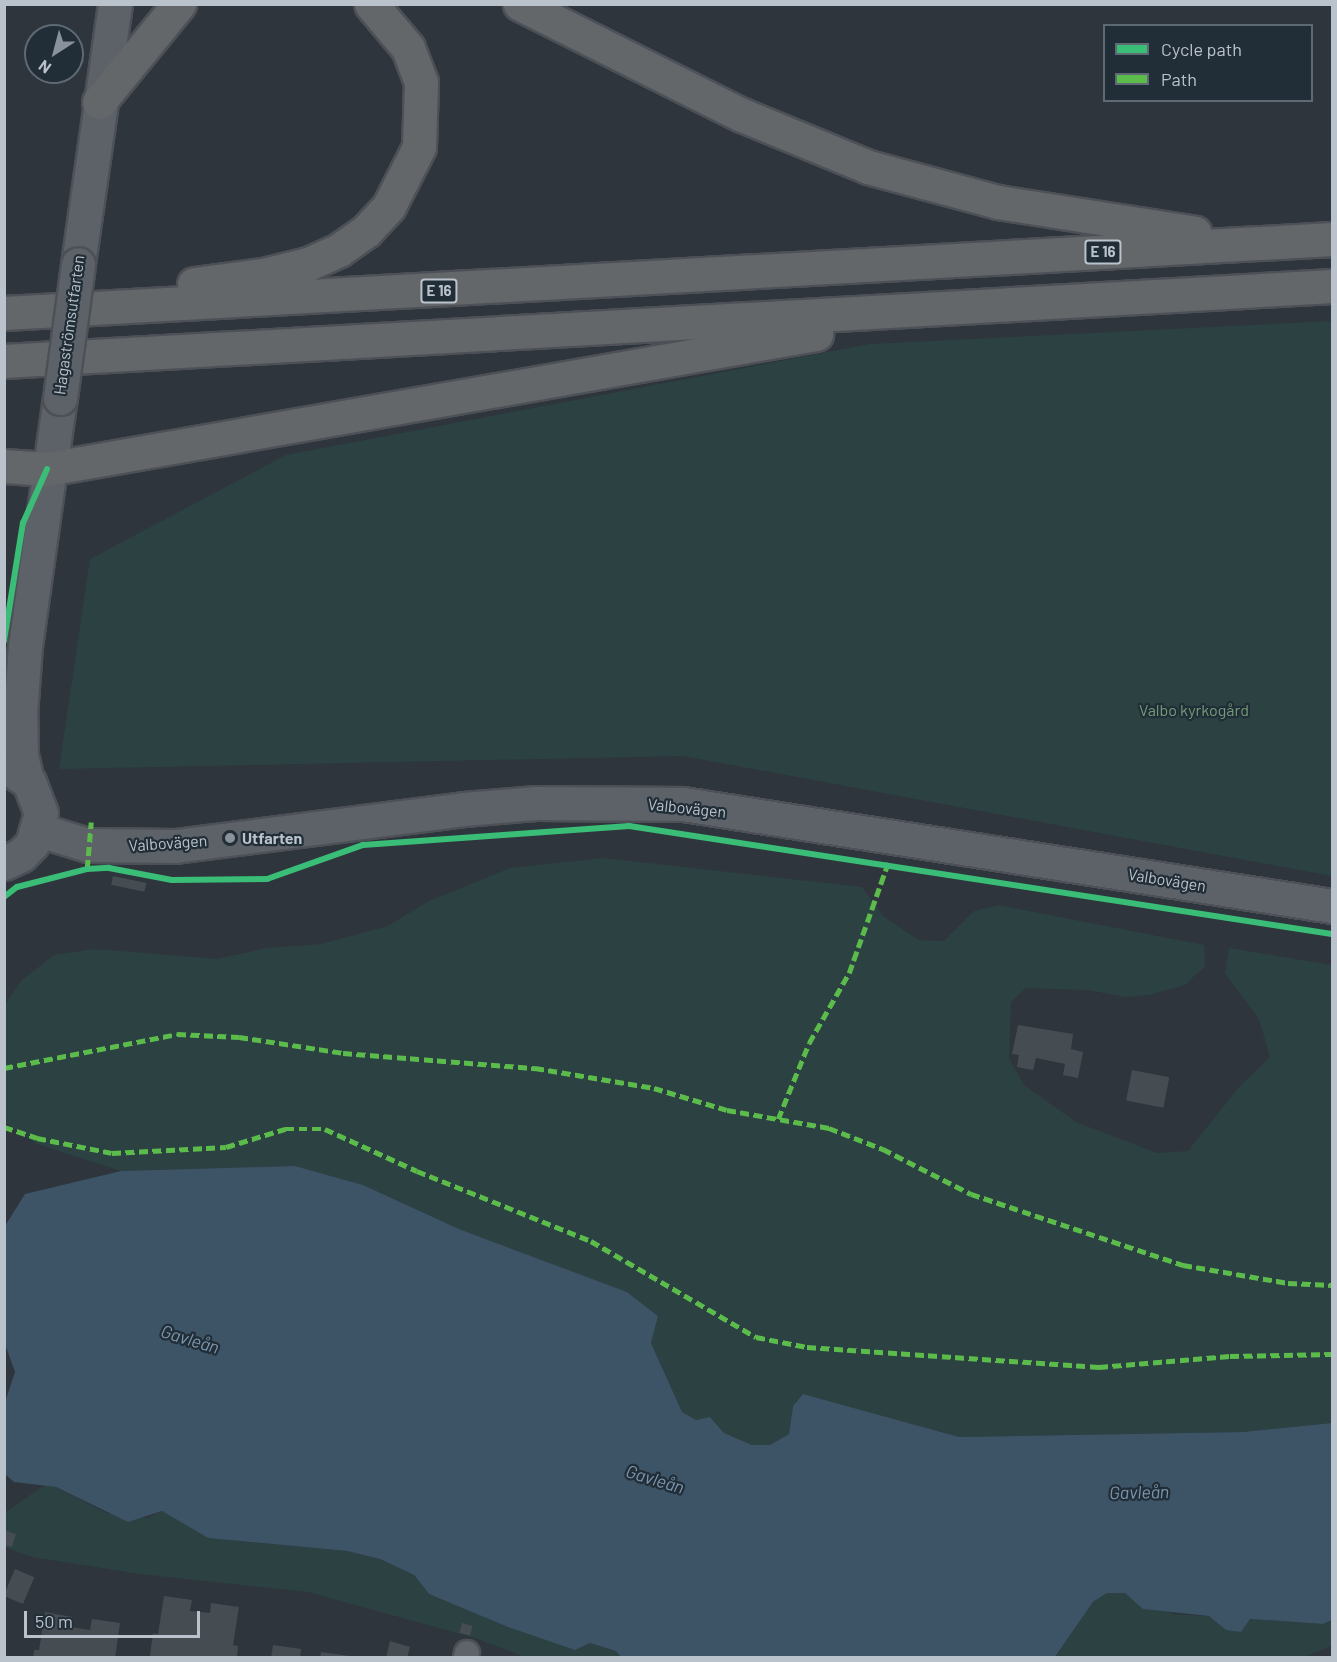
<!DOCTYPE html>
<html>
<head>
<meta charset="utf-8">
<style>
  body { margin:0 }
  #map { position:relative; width:1337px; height:1662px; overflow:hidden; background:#2e353c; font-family:Barlow,sans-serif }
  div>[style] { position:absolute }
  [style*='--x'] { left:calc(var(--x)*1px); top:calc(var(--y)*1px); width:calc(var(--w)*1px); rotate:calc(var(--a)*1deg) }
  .green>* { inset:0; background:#2b4142 }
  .water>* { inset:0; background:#3d5366 }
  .building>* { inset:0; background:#464d52; transform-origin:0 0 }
  .roads { filter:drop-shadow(2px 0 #4d5157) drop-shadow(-2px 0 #4d5157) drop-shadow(0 2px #4d5157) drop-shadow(0 -2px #4d5157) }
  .minor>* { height:24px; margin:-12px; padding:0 12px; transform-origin:12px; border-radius:12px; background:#5e646a }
  .secondary>* { height:33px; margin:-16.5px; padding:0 16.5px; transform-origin:16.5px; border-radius:16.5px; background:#5d6268 }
  .motorway>* { height:33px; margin:-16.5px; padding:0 16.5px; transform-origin:16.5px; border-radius:16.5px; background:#64676a }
  .bridges { filter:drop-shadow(2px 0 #4d5157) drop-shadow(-2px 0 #4d5157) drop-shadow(0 2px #4d5157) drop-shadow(0 -2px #4d5157) }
  .secondary-bridge>* { height:33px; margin:-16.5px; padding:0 16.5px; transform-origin:16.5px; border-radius:16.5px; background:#5d6268 }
  .quiet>* { height:4.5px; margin-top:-2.25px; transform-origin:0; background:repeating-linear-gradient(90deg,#5cbc4b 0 9px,transparent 0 13.5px) }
  .cycleway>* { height:6px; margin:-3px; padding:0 3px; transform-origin:3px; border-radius:3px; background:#3abd76 }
  .dots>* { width:16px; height:16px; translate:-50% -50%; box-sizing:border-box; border:3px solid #212d37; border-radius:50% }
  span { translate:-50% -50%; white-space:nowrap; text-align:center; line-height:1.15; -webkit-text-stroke:4.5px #212d37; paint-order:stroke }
  .shield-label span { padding:2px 4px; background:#212d37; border:2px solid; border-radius:4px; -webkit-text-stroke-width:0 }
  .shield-label { font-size:15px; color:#bac3cc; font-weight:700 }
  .street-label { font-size:16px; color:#bac3cc }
  .park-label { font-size:16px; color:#729c77 }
  .poi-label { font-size:16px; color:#bac3cc; font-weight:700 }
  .left { translate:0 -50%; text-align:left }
  .water-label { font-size:18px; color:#7b96ad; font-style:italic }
  .frame { position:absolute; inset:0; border:6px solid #bac3cc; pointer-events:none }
  .legend { position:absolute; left:1103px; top:24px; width:210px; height:78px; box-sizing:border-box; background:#212d37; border:2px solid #5e6973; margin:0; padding:8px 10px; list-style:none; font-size:18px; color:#bac3cc }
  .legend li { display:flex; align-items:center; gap:12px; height:30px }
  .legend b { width:30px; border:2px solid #5e6973 }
  .north { position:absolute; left:24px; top:24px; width:60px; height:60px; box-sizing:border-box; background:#212d37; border:2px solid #5e6973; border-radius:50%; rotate:216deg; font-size:16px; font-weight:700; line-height:24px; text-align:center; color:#bac3cc }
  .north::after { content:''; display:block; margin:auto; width:21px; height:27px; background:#89919a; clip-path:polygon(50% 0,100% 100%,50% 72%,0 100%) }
  .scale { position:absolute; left:24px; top:1611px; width:176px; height:27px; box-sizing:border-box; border:3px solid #bac3cc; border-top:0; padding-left:8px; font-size:18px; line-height:21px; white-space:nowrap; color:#bac3cc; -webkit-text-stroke:4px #212d37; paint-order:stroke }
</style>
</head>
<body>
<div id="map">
  <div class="green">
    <div style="clip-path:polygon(1332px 321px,1332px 876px,683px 756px,59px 769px,90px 559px,286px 455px,870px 344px)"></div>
    <div style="clip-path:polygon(603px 858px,862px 887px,883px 916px,919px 940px,944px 941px,974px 911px,998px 905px,1204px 945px,1205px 966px,1185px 985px,1149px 995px,1126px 997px,1087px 990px,1026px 988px,1011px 1002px,1009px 1058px,1024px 1085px,1076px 1122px,1157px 1153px,1188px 1151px,1239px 1087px,1270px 1057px,1259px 1019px,1225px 973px,1229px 948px,1332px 965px,1332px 1423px,1243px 1432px,959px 1437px,803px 1394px,793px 1406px,789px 1434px,770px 1445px,752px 1445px,724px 1433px,710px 1417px,696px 1420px,682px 1412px,651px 1343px,658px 1316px,627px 1292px,459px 1229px,363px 1185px,295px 1166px,121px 1171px,37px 1144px,5px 1123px,4px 1006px,22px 980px,54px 955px,94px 949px,217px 959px,267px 948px,321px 944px,388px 926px,427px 902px,510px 868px)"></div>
    <div style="clip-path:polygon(45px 1485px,55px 1487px,107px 1513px,147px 1518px,162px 1511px,208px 1538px,347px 1551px,380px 1559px,414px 1575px,429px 1594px,575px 1650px,590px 1643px,616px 1651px,621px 1657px,525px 1657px,475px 1638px,308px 1592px,140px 1574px,32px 1557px,5px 1547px,4px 1513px)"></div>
    <div style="clip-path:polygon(1107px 1593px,1125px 1593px,1173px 1614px,1323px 1624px,1332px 1620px,1332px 1646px,1304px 1657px,1055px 1658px,1093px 1602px)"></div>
  </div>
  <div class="water">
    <div style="clip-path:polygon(295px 1166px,363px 1185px,459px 1229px,627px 1292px,658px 1316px,651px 1343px,682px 1412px,696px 1420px,710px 1417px,724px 1433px,752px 1445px,770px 1445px,789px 1434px,793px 1406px,803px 1394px,959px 1437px,1243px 1432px,1332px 1423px,1332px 1620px,1323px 1624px,1250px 1619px,1241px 1632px,1226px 1630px,1209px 1616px,1143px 1609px,1125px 1593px,1107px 1593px,1093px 1602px,1055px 1657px,621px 1657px,616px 1651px,590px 1643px,575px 1650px,508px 1627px,429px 1594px,414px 1575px,380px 1559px,347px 1551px,208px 1538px,162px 1511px,128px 1522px,56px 1487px,14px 1482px,5px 1474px,5px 1402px,15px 1372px,5px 1344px,5px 1226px,25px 1194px,121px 1171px)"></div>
  </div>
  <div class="building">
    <div style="left:113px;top:876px;width:34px;height:9px;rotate:12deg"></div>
    <div style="clip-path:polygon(1018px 1025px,1073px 1034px,1071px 1049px,1083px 1052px,1078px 1078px,1063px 1075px,1065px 1064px,1036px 1058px,1033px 1070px,1017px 1067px,1019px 1055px,1012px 1054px)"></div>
    <div style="left:1132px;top:1070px;width:38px;height:31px;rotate:11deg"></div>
    <div style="clip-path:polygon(4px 1530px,16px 1534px,12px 1547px,4px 1545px)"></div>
    <div style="left:15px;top:1569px;width:21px;height:29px;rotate:23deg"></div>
    <div style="clip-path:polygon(164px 1596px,192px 1600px,190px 1611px,210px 1613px,211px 1603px,239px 1607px,233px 1645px,238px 1646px,237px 1658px,150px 1656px,153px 1633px,158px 1634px)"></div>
    <div style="clip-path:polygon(45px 1612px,72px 1617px,71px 1627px,90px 1630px,92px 1619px,120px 1623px,115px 1658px,33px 1658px,34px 1650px,39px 1650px)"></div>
    <div style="left:462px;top:1623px;width:11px;height:10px;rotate:15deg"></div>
    <div style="clip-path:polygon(390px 1641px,410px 1647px,407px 1658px,386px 1658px)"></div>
    <div style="clip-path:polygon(273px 1645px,301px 1649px,300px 1658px,271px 1658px)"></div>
    <div style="clip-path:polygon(321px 1652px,350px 1656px,349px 1658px,320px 1658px)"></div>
  </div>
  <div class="roads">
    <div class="minor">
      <div style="--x:466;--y:1658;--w:5;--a:-79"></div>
    </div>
    <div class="secondary">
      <div style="--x:78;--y:264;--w:263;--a:-81.9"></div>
      <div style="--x:27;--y:781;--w:28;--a:-103"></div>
      <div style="--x:21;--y:754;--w:39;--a:-91"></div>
      <div style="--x:20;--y:715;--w:69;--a:-85.9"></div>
      <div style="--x:25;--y:646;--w:250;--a:-82"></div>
      <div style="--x:39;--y:830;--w:51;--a:17"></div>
      <div style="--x:88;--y:845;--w:87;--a:0.7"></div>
      <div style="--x:175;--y:846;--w:291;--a:-7.3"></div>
      <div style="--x:464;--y:809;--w:72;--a:-4.8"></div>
      <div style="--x:536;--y:803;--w:147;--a:0.4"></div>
      <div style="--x:683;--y:804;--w:657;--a:8.93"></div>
      <div style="--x:4;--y:863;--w:19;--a:-25"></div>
      <div style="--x:21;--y:855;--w:16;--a:-45"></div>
      <div style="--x:32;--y:844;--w:32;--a:-74"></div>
      <div style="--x:41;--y:813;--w:33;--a:-111"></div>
      <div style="--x:29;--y:782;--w:23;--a:-146"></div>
    </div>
    <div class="motorway">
      <div style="--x:520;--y:4;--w:248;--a:26.6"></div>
      <div style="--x:742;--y:115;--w:136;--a:22.4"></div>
      <div style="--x:868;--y:167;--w:135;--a:15.1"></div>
      <div style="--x:998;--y:202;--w:199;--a:8.9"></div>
      <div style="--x:99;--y:102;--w:127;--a:-50.8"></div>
      <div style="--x:194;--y:284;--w:70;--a:-7.4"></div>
      <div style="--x:263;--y:275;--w:46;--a:-13.7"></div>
      <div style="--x:308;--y:264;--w:34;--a:-24"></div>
      <div style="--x:339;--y:250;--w:33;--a:-35"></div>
      <div style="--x:366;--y:231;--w:34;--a:-47"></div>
      <div style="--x:389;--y:206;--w:66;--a:-63"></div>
      <div style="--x:419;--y:147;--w:65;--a:-88.2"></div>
      <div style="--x:421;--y:82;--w:36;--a:-111"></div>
      <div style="--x:408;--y:48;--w:57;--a:-130.1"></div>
      <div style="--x:4;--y:313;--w:1330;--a:-3.19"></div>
      <div style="--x:4;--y:361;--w:1330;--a:-3.23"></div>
      <div style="--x:4;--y:466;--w:43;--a:4"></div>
      <div style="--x:47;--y:469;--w:781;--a:-9.96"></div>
    </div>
  </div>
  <div class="bridges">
    <div class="secondary-bridge">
      <div style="--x:60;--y:398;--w:135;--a:-82.3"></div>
    </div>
  </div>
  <div class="quiet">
    <div style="--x:87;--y:869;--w:47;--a:-85.1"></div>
    <div style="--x:4;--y:1068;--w:176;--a:-11.1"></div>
    <div style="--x:177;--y:1034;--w:62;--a:2.8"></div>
    <div style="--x:239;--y:1037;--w:105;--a:8.7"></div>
    <div style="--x:343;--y:1053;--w:193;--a:4.5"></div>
    <div style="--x:535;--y:1068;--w:121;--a:9.5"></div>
    <div style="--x:654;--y:1088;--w:76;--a:16.8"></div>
    <div style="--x:727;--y:1110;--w:104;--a:10"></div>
    <div style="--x:829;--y:1128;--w:58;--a:21.3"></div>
    <div style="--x:883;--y:1149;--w:99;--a:27.1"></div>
    <div style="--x:971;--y:1194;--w:224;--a:18.5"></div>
    <div style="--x:1183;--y:1265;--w:107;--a:9.7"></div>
    <div style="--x:1288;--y:1283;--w:44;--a:2.6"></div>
    <div style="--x:778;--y:1119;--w:82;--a:-67.8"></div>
    <div style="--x:809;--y:1043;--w:81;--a:-60.3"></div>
    <div style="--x:849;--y:973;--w:117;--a:-70.5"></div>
    <div style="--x:4;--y:1127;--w:35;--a:18"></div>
    <div style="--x:37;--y:1138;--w:76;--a:11.3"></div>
    <div style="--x:112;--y:1153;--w:114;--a:-3"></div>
    <div style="--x:226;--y:1147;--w:62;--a:-17"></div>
    <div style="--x:285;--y:1129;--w:40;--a:0"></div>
    <div style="--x:325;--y:1129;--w:101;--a:24.5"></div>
    <div style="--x:417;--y:1171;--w:188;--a:21.9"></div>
    <div style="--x:591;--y:1241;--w:191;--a:30.2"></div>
    <div style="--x:756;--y:1337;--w:52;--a:11.1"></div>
    <div style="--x:807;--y:1347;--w:293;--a:3.9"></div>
    <div style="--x:1099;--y:1367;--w:131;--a:-4.8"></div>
    <div style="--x:1230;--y:1356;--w:102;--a:-1.1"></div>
  </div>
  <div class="cycleway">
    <div style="--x:4;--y:641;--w:120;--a:-80.9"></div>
    <div style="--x:23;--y:523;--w:59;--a:-66"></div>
    <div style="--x:4;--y:897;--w:16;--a:-38"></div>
    <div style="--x:17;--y:887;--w:72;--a:-14.4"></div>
    <div style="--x:87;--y:869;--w:22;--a:-3"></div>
    <div style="--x:109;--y:868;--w:64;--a:10.8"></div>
    <div style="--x:172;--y:880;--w:95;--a:-0.6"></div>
    <div style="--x:267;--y:879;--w:102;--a:-19.5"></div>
    <div style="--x:363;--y:845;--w:267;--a:-4.1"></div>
    <div style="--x:629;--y:826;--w:711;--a:8.73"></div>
  </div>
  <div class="dots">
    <div style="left:230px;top:838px;background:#89919a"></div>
  </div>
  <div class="shield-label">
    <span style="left:1103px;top:252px">E 16</span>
    <span style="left:439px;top:291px">E 16</span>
  </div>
  <div class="street-label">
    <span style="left:69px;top:325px;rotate:-82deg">Hagaströmsutfarten</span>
    <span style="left:687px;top:808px;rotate:6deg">Valbovägen</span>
    <span style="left:168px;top:843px;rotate:-4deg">Valbovägen</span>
    <span style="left:1167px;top:880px;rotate:9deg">Valbovägen</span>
  </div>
  <div class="park-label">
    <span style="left:1194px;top:710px">Valbo kyrkogård</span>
  </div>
  <div class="poi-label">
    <span class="left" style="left:242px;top:838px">Utfarten</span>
  </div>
  <div class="water-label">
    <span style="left:190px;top:1339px;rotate:17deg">Gavleån</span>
    <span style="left:655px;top:1479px;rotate:17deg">Gavleån</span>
    <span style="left:1139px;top:1492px;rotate:-1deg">Gavleån</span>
  </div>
  <div class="frame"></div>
  <ul class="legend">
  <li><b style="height:8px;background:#3abd76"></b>Cycle path</li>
  <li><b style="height:8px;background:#5cbc4b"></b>Path</li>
  </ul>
  <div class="north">N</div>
  <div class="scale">50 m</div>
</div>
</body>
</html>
